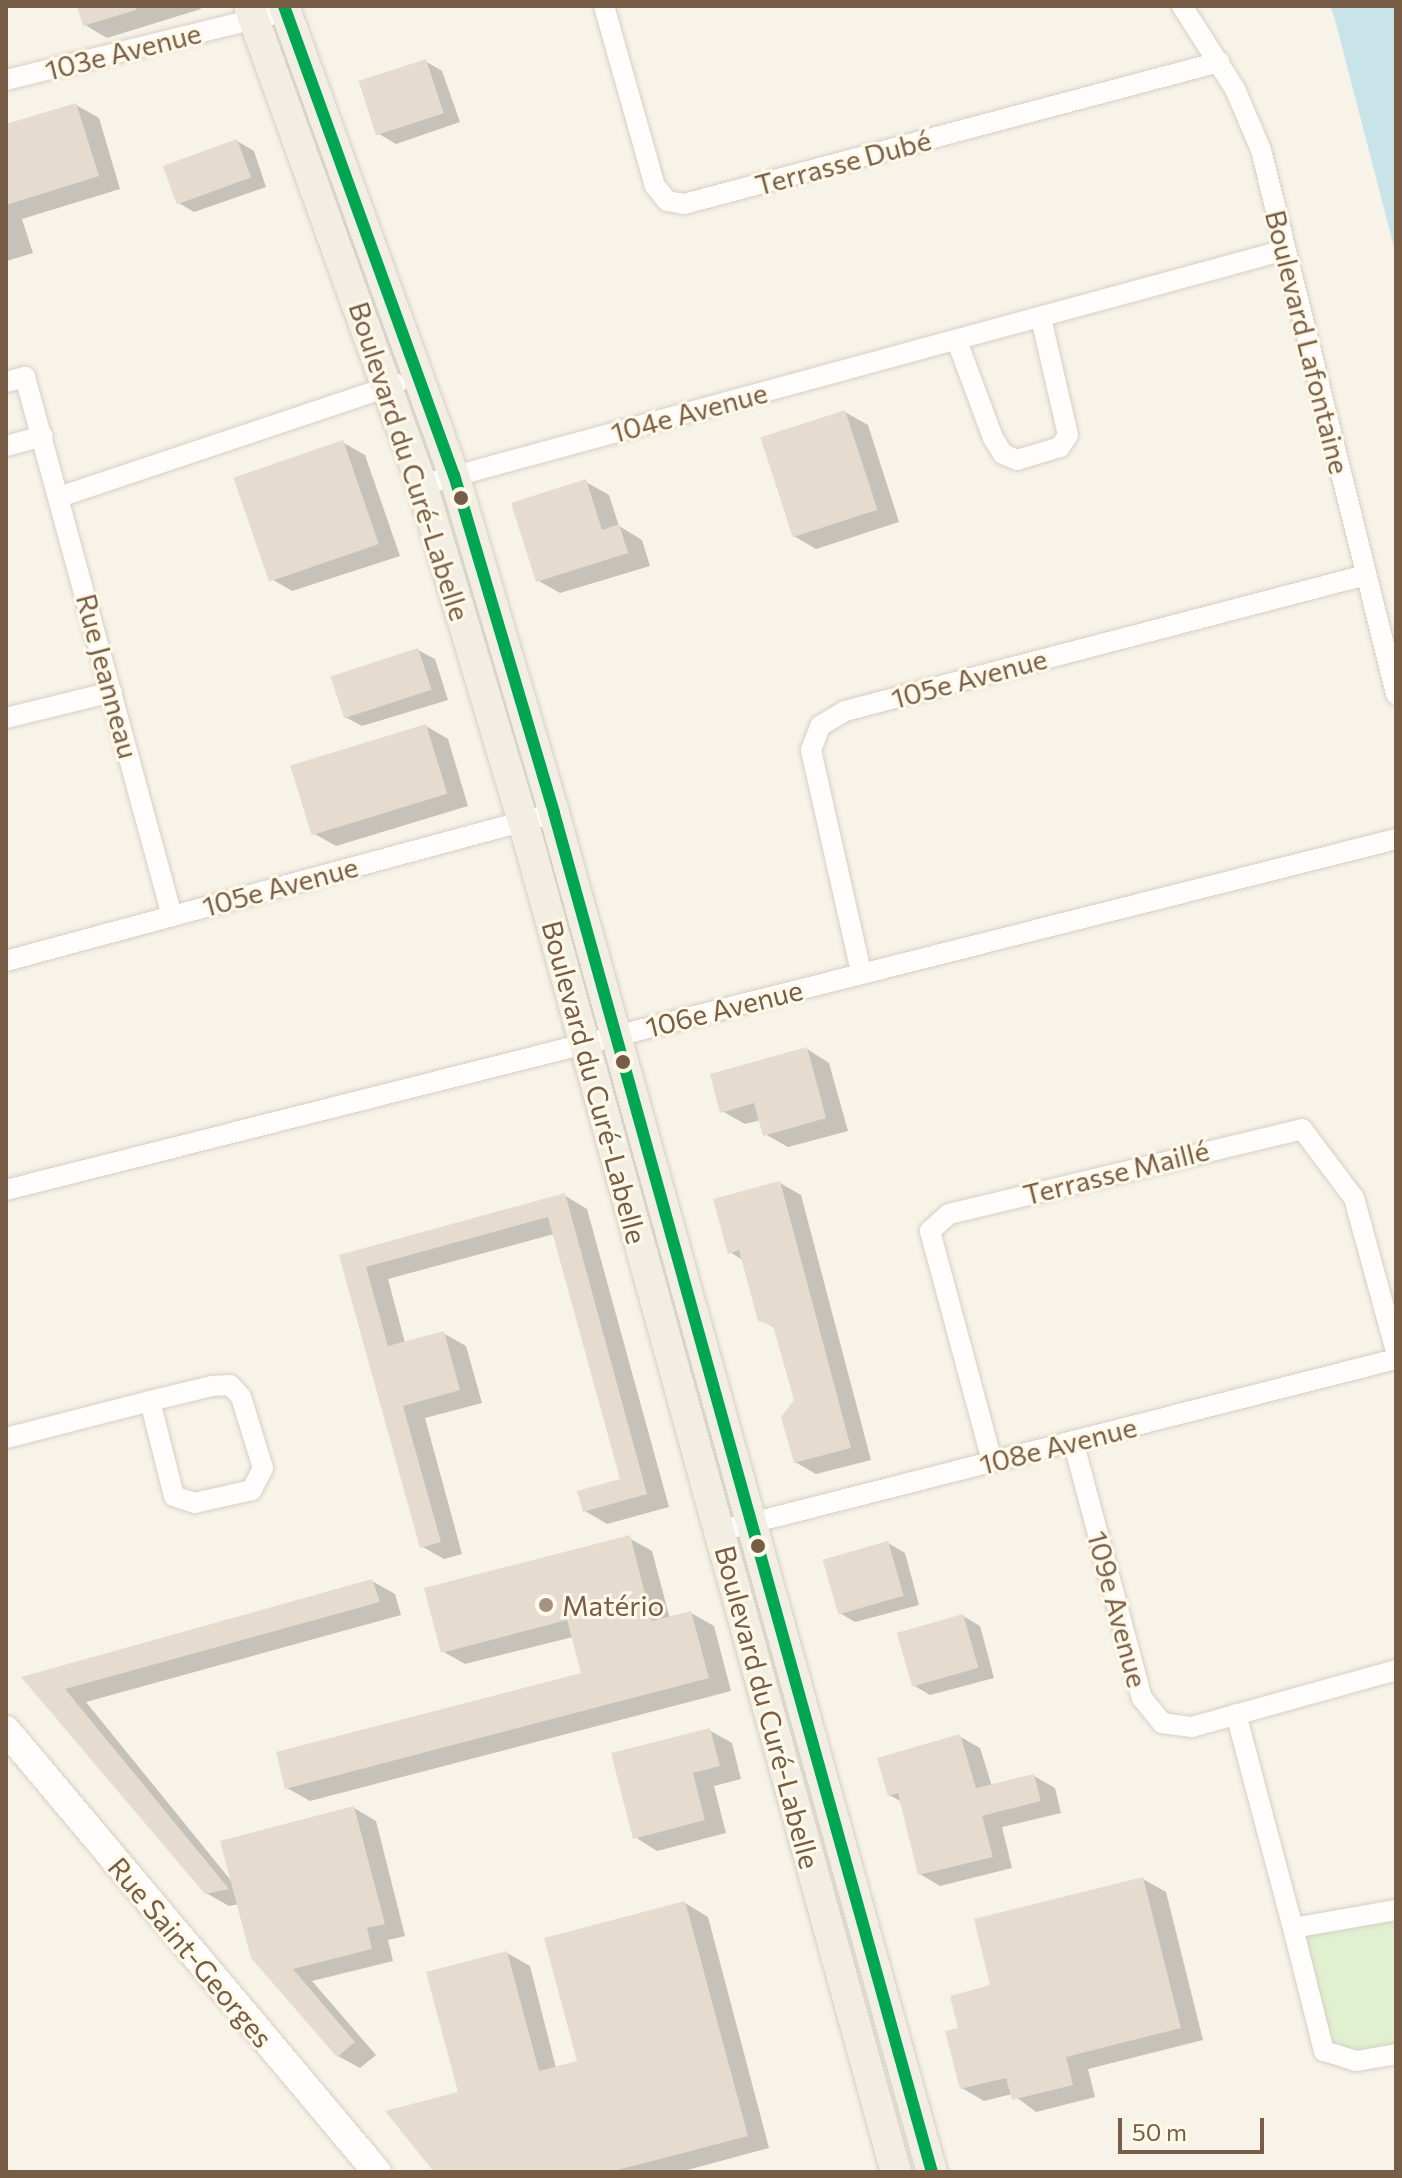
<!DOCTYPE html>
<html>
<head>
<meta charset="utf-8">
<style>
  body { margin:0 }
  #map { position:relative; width:1402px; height:2178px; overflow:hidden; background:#f8f3e8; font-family:Commissioner,sans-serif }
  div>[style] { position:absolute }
  .green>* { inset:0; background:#e1f0d1 }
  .water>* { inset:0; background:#c9e4e9 }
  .shadow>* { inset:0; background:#0003 }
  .building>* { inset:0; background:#e5dbcf; transform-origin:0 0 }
  .roads { filter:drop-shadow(0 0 2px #d6cfc5) drop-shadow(0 0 2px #d6cfc5) }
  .street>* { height:20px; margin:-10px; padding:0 10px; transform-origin:10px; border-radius:10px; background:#fefdfc }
  .secondary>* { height:28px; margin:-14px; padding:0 14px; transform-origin:14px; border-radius:14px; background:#fefdfc }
  .primary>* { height:30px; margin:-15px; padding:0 15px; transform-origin:15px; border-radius:15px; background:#f3eee4 }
  .bus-1>* { height:12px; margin:-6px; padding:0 6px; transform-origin:6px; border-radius:6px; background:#00a651 }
  .dots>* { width:22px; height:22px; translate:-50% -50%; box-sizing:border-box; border:4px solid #fff9ea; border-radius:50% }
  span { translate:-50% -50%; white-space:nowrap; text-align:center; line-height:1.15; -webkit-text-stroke:6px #fff9ea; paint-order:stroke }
  .street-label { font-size:28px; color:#785d46 }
  .poi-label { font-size:28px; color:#785d46 }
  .left { translate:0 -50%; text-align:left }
  .frame { position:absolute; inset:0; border:8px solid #785d46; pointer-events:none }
  .scale { position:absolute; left:1118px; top:2118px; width:146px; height:36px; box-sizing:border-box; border:4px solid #785d46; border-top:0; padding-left:10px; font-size:24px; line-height:28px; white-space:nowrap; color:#785d46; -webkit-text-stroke:6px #fff9ea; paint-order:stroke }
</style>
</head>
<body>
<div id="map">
  <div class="green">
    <i style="clip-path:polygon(1396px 1910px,1396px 2054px,1324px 2051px,1293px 1928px)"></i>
  </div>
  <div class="water">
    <i style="clip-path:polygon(1330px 6px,1396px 6px,1396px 255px,1334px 16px)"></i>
  </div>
  <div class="shadow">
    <i style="clip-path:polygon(79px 6px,200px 6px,201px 9px,107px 38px,85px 25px)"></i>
    <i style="clip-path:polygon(425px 61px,442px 71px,460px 122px,396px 144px,379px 134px)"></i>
    <i style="clip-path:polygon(76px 105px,99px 118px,120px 189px,22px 219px,33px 253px,7px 261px,6px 126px)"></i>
    <i style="clip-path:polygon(237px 141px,254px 151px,266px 187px,194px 212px,177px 202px)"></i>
    <i style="clip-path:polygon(845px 412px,868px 425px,899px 522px,816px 549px,794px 536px)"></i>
    <i style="clip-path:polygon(342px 442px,365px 455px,400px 556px,292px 591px,270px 578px)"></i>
    <i style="clip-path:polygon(586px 482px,609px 495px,619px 526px,642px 540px,650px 566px,560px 593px,537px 580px)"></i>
    <i style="clip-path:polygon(418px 650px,435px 659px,448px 700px,362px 726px,345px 717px)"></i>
    <i style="clip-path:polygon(426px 726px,448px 739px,468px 806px,336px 846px,313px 833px)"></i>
    <i style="clip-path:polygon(807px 1049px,829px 1063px,848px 1131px,788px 1147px,765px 1134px,761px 1120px,745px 1124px,722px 1111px)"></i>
    <i style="clip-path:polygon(780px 1183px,801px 1195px,871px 1460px,816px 1474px,795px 1462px,796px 1400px,776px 1329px,760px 1319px,744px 1261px,730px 1252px)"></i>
    <i style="clip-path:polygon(564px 1195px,587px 1209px,669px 1507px,607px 1524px,585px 1511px,622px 1481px,554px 1234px,388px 1279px,405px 1343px,443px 1333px,466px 1346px,482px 1403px,425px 1418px,462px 1554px,444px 1559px,421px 1546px,341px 1256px)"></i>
    <i style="clip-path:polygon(629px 1538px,652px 1551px,670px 1619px,691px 1613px,714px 1626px,731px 1691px,310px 1801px,287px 1788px,583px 1674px,573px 1637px,465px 1664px,442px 1651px)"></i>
    <i style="clip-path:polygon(888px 1543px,905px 1553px,919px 1605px,855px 1622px,838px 1612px)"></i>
    <i style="clip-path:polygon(372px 1581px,395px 1594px,401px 1615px,86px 1702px,233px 1883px,354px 1808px,376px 1821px,405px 1936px,388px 1940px,393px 1961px,312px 1981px,376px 2055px,360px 2068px,338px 2056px,239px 1904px,229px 1906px,206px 1893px,25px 1678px)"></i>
    <i style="clip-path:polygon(963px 1616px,980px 1626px,994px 1678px,930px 1695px,913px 1685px)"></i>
    <i style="clip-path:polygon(709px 1730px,732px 1743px,741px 1779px,714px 1786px,726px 1833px,657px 1851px,635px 1837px)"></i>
    <i style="clip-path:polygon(959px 1736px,980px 1748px,992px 1786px,1034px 1776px,1055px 1788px,1061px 1813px,1002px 1827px,1012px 1868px,940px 1886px,920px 1874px,902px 1802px,889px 1795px)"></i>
    <i style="clip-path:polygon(1143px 1879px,1166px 1892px,1203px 2040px,1088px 2069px,1095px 2097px,1036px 2112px,1012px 2094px,984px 2101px,962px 2088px,960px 2029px,993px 1987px)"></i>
    <i style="clip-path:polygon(685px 1903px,708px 1917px,769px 2148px,680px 2172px,436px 2172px,507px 1953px,530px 1966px,556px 2068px,579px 2062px)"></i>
  </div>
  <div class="building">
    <i style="clip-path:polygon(77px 6px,136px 6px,136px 10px,83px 26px)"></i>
    <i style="left:426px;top:59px;width:57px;height:71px;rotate:72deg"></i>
    <i style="clip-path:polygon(76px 103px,99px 176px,6px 205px,6px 124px)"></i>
    <i style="left:237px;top:139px;width:41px;height:79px;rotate:70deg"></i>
    <i style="left:845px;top:410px;width:105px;height:89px;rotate:72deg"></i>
    <i style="left:343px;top:440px;width:110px;height:116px;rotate:71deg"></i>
    <i style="clip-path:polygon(586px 479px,602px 530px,619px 524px,628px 553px,536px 582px,511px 503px)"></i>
    <i style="left:418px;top:648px;width:44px;height:92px;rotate:72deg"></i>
    <i style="left:426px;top:724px;width:73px;height:142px;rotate:73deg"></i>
    <i style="clip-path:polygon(807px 1047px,826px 1118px,763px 1136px,754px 1103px,720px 1113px,710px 1074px)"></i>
    <i style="clip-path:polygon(780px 1181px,851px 1448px,794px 1463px,781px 1417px,794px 1400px,773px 1326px,758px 1321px,739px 1250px,728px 1254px,713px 1199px)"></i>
    <i style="clip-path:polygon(565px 1193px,647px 1494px,583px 1512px,577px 1491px,620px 1479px,548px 1217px,366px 1267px,388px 1346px,444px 1331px,460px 1390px,403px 1406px,441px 1542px,420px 1548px,339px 1255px)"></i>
    <i style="clip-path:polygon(630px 1535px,652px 1621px,691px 1611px,709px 1678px,285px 1789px,276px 1752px,581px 1673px,567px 1620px,441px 1653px,424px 1588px)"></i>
    <i style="left:888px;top:1541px;width:57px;height:68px;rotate:74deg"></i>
    <i style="clip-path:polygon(372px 1579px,380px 1602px,65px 1689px,229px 1889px,205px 1894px,21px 1677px)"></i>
    <i style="left:963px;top:1614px;width:56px;height:69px;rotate:74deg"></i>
    <i style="clip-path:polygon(710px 1728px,720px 1766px,693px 1773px,705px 1820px,633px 1839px,611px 1753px)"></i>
    <i style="clip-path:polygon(960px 1734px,976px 1788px,1034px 1774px,1041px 1801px,982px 1816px,993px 1857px,918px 1875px,898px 1793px,888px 1796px,877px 1758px)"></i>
    <i style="clip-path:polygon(354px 1806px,385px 1924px,367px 1928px,372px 1949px,293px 1969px,355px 2042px,337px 2057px,251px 1958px,220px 1841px)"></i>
    <i style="clip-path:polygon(1143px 1877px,1181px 2028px,1066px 2057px,1073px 2085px,1012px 2100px,1006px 2078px,960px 2089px,945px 2031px,958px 2028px,950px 1996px,990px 1985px,974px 1919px)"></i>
    <i style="clip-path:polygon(685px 1901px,748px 2136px,610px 2172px,434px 2172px,385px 2111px,458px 2092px,426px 1972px,507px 1951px,539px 2071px,577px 2061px,544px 1938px)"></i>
  </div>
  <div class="roads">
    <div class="street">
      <i style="left:604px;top:6px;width:187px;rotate:74.2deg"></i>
      <i style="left:655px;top:186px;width:19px;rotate:51deg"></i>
      <i style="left:667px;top:201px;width:17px;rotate:10deg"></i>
      <i style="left:684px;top:204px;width:554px;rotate:-14.86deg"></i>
      <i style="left:1182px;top:6px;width:98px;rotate:57.4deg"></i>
      <i style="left:1235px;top:89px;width:66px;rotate:66.9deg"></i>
      <i style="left:1261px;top:150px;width:561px;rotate:76.06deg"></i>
      <i style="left:6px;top:80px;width:288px;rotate:-13.8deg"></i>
      <i style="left:957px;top:341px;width:103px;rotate:69.6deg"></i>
      <i style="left:993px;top:438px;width:19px;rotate:58deg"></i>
      <i style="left:1003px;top:454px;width:15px;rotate:23deg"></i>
      <i style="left:1017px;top:460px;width:45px;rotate:-16.8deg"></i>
      <i style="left:1060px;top:447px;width:14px;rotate:-56deg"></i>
      <i style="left:1068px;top:435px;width:120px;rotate:-103deg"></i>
      <i style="left:6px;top:382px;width:20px;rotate:-15deg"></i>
      <i style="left:25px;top:377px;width:559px;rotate:74.74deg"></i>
      <i style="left:6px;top:446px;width:38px;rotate:-15deg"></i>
      <i style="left:422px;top:485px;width:894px;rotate:-15.23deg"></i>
      <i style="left:59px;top:497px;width:356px;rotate:-18.5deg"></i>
      <i style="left:6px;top:718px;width:109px;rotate:-13.8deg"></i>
      <i style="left:6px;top:961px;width:568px;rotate:-15.11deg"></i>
      <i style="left:861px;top:972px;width:228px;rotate:-102.7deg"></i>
      <i style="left:811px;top:750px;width:26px;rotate:-69deg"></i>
      <i style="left:820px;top:726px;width:29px;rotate:-31deg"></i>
      <i style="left:845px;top:711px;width:538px;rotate:-14.63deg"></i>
      <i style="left:6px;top:1190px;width:1434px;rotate:-14.17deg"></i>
      <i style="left:6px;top:1438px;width:149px;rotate:-14.4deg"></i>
      <i style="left:150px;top:1401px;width:64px;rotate:-13.6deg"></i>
      <i style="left:212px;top:1386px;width:18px;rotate:-3deg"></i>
      <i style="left:230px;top:1385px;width:16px;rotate:47deg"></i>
      <i style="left:241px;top:1397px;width:74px;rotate:72.8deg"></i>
      <i style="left:263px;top:1468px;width:25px;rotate:117deg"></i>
      <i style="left:252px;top:1490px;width:58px;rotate:167.2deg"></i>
      <i style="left:195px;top:1503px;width:22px;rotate:-162deg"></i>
      <i style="left:174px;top:1496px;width:98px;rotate:-104.2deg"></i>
      <i style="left:1073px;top:1441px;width:266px;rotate:75deg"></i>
      <i style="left:1142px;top:1698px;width:32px;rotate:51deg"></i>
      <i style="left:1162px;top:1723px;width:30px;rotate:8deg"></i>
      <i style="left:1192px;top:1727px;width:212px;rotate:-15.6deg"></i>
      <i style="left:992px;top:1461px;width:238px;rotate:-105.1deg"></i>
      <i style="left:930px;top:1231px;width:25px;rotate:-42deg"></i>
      <i style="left:949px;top:1214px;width:363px;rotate:-13.5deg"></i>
      <i style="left:1302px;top:1129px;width:86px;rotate:53deg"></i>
      <i style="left:1354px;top:1198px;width:160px;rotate:74.7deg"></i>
      <i style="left:720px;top:1531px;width:698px;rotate:-14.28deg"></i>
      <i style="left:1236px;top:1714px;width:221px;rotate:75.1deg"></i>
      <i style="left:1293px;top:1928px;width:105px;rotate:-9.9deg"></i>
      <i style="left:1293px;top:1928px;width:127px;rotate:75.9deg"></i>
      <i style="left:1324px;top:2051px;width:34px;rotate:17deg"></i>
      <i style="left:1357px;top:2061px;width:40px;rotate:-10deg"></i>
    </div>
    <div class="secondary">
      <i style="left:6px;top:1730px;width:577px;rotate:49.99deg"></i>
    </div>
    <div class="primary">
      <i style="left:249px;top:6px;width:509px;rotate:70.14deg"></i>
      <i style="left:422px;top:485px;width:351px;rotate:73.3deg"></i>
      <i style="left:523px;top:821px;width:1402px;rotate:74.57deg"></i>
      <i style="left:284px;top:6px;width:499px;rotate:70.1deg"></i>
      <i style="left:454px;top:475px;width:352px;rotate:73.5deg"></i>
      <i style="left:554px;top:813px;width:1411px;rotate:74.46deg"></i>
    </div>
  </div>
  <div class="bus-1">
    <i style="left:284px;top:6px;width:499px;rotate:70.1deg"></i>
    <i style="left:454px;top:475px;width:352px;rotate:73.5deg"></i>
    <i style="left:554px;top:813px;width:1411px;rotate:74.46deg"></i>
  </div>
  <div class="dots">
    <i style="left:461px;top:498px;background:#785d46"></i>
    <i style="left:623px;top:1062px;background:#785d46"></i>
    <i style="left:758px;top:1546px;background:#785d46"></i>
    <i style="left:546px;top:1605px;background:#a5927f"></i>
  </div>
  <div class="street-label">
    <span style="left:123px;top:51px;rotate:-14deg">103e Avenue</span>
    <span style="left:843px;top:162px;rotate:-15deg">Terrasse Dubé</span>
    <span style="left:1308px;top:342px;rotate:76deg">Boulevard Lafontaine</span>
    <span style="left:689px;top:412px;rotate:-15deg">104e Avenue</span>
    <span style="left:410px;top:461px;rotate:72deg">Boulevard du Curé-Labelle</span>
    <span style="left:108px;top:676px;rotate:75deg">Rue Jeanneau</span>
    <span style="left:969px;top:678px;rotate:-15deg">105e Avenue</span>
    <span style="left:280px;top:886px;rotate:-15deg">105e Avenue</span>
    <span style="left:724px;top:1008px;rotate:-14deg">106e Avenue</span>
    <span style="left:595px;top:1082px;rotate:75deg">Boulevard du Curé-Labelle</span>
    <span style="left:1116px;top:1172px;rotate:-14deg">Terrasse Maillé</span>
    <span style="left:1058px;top:1445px;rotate:-14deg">108e Avenue</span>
    <span style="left:1118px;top:1609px;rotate:75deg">109e Avenue</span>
    <span style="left:768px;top:1707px;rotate:75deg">Boulevard du Curé-Labelle</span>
    <span style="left:191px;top:1952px;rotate:50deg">Rue Saint-Georges</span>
  </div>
  <div class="poi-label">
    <span class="left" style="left:562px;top:1605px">Matério</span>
  </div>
  <div class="frame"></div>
  <div class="scale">50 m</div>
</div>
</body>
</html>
